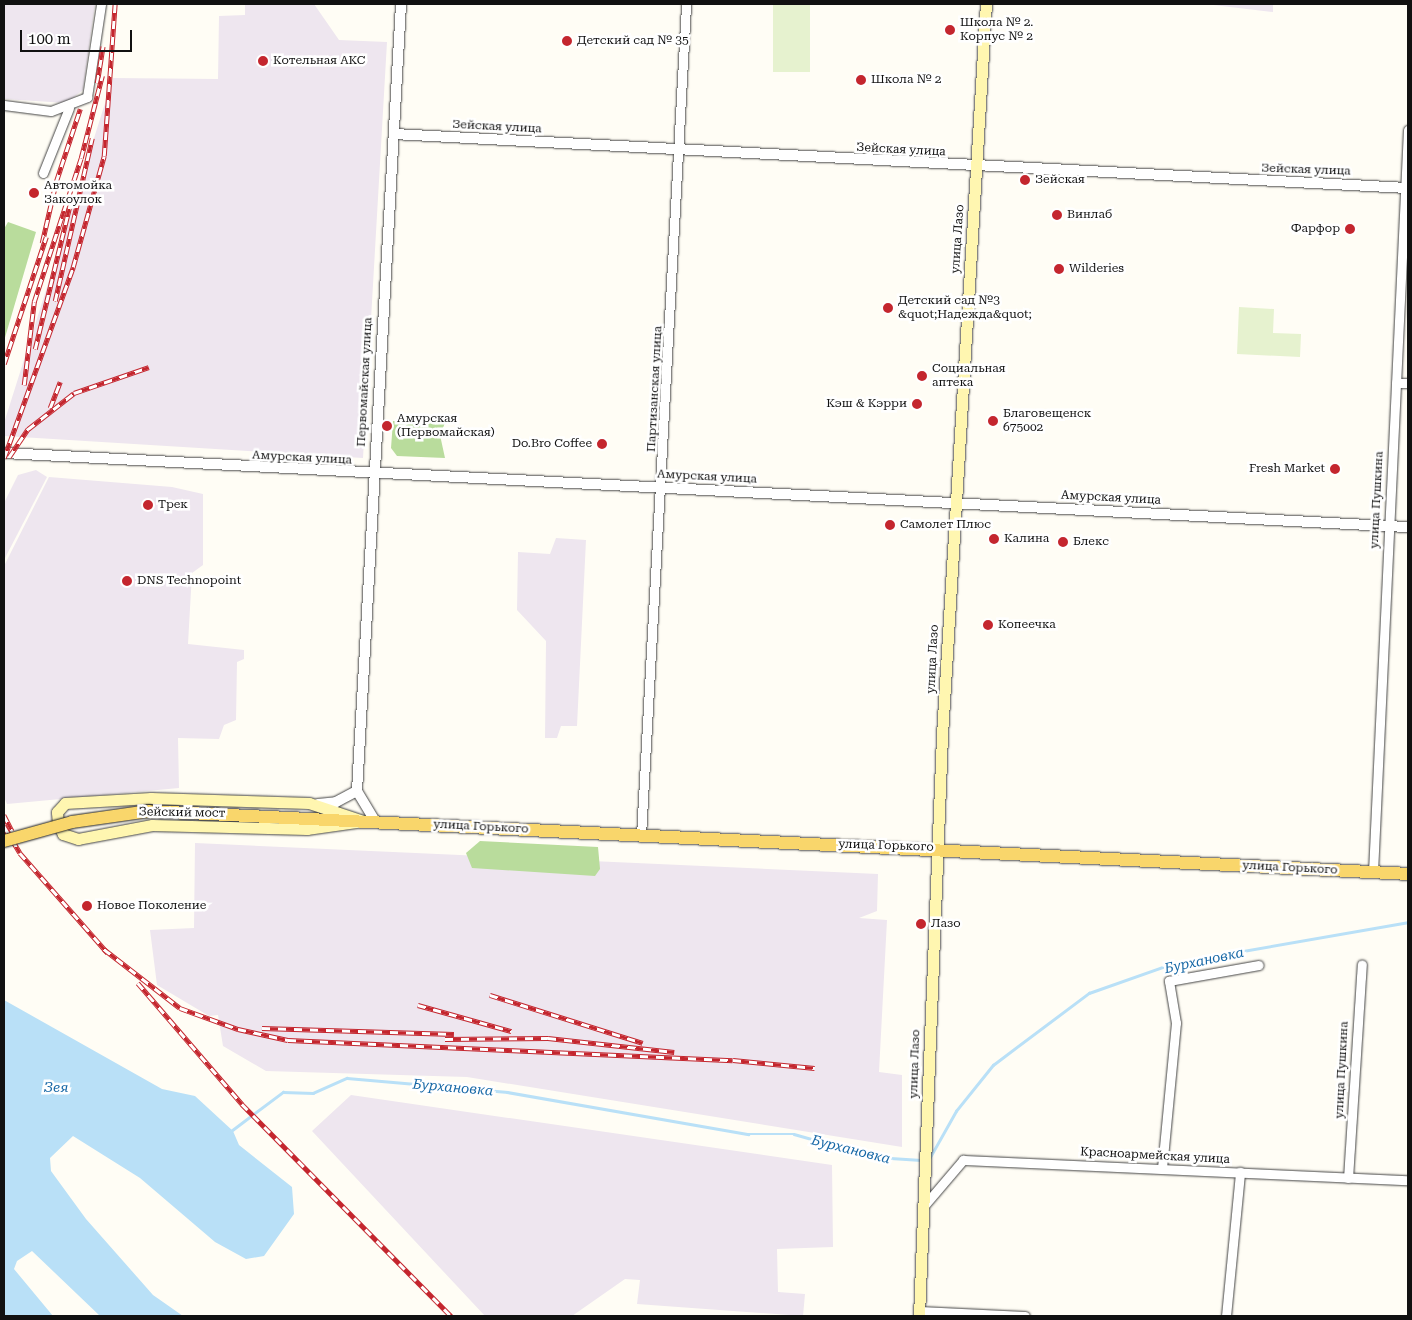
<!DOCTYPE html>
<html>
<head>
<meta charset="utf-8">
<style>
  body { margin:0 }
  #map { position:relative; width:1412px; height:1320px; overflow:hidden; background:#fffdf5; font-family:"Roboto Serif",serif }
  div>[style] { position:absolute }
  .industrial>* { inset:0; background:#eee6ef }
  .forest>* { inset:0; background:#b9dc9c }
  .pitch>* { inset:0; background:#e6f2cf; transform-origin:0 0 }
  .water>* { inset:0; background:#b9e0f7 }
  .stream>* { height:2.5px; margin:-1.25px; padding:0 1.25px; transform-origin:1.25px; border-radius:1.25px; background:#b9e0f7 }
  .roads { filter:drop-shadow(0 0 1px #444) drop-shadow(0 0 1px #444) }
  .minor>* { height:9px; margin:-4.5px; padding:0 4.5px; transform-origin:4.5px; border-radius:4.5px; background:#fff }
  .tertiary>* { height:10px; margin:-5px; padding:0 5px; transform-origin:5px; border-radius:5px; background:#fff }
  .secondary>* { height:11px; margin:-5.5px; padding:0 5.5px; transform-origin:5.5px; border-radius:5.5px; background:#fff6b0 }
  .primary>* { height:12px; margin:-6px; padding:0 6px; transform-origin:6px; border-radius:6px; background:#f9d66b }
  .rail>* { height:4.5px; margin-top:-2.25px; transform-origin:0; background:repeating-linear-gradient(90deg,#fff 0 8px,#c4262e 0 16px); box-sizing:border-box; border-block:1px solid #c4262e }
  .bridges { filter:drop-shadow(0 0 1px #222) drop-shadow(0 0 1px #222) }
  .primary-bridge>* { height:12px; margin:-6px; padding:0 6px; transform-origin:6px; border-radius:6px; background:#f9d66b }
  .dots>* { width:14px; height:14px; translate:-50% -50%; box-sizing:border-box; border:2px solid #fff; border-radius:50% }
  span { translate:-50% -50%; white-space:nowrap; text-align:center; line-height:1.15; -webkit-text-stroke:5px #fff; paint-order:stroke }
  .poi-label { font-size:12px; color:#111 }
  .left { translate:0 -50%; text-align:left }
  .right { translate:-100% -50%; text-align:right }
  .street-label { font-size:12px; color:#111 }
  .water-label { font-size:14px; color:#1768a6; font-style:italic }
  .frame { position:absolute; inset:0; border:5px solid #111; pointer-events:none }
  .scale { position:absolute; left:20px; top:30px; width:112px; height:22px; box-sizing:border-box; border:2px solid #111; border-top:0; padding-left:6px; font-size:15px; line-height:18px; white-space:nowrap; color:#111; -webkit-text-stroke:4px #fff; paint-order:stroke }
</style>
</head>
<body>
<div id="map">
  <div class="industrial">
    <i style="clip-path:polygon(4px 4px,95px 4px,83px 90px,66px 103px,4px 99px)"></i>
    <i style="clip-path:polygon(245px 4px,314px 4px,339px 40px,387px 42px,363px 458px,4px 436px,4px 423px,113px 78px,218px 79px,219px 16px,245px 15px)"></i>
    <i style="clip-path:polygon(1205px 4px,1273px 4px,1273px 12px)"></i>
    <i style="clip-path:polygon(36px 470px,47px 477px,4px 560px,4px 503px,18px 475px)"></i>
    <i style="clip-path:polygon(49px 477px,172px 487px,203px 494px,203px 565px,192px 573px,188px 644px,244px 650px,244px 659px,237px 662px,236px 720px,224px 725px,219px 739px,178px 738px,179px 788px,7px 804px,4px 797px,4px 566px)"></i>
    <i style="clip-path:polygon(556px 538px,586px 540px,577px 726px,561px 726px,557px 738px,545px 738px,546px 641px,517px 610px,518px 552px,550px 554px)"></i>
    <i style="clip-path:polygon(195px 843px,878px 874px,877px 911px,859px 918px,887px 920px,879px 1072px,902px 1075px,902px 1147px,467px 1077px,266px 1071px,223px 1046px,218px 1015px,209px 1016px,157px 985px,150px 930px,194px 928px)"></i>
    <i style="clip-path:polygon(351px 1095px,832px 1165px,833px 1247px,777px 1249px,778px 1292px,805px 1294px,803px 1316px,637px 1304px,640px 1280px,625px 1279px,572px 1316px,485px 1316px,312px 1131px)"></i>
  </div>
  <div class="forest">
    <i style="clip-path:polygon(8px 222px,36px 232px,4px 341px,4px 229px)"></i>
    <i style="clip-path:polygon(393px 421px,445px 423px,440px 435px,445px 458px,397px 456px,391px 448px)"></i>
    <i style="clip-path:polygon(480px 841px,598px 847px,600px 869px,595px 876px,472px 868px,466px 853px)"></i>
  </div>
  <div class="pitch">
    <i style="left:773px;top:4px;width:37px;height:68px"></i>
    <i style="clip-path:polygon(1239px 307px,1274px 309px,1273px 333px,1301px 334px,1300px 357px,1237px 354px)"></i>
  </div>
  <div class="water">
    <i style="clip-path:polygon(4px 1000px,162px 1089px,195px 1096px,233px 1131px,239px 1145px,292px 1187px,294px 1214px,264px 1256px,246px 1259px,215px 1242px,140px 1178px,73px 1136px,50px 1158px,51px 1171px,86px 1219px,153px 1295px,183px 1316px,100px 1316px,32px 1251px,17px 1261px,14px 1269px,53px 1316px,4px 1316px)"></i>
  </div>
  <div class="stream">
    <i style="left:231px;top:1131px;width:65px;rotate:-36.9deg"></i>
    <i style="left:283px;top:1092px;width:30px;rotate:2deg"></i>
    <i style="left:313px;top:1093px;width:37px;rotate:-24deg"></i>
    <i style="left:347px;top:1078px;width:161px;rotate:5deg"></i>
    <i style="left:507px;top:1092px;width:245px;rotate:9.9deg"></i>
    <i style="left:748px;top:1134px;width:46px"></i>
    <i style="left:794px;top:1134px;width:84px;rotate:15.9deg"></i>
    <i style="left:875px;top:1157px;width:46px;rotate:3.7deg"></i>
    <i style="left:929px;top:1159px;width:55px;rotate:-60.6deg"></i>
    <i style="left:956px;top:1111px;width:59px;rotate:-51.2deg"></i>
    <i style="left:993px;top:1065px;width:120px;rotate:-36.9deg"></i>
    <i style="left:1089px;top:993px;width:90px;rotate:-19.4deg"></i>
    <i style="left:1174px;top:963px;width:238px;rotate:-9.9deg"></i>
  </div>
  <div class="roads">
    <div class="minor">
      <i style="left:4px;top:105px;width:47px;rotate:7.3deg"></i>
      <i style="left:51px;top:111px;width:39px;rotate:-21deg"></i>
      <i style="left:87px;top:97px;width:94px;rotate:-81.4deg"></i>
      <i style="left:43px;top:173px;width:70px;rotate:-68.2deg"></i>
      <i style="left:1396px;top:383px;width:12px"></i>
      <i style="left:641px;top:836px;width:833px;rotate:-86.9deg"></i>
      <i style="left:1373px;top:872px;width:743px;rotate:-87.3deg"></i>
      <i style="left:1162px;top:1168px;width:146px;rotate:-84.5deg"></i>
      <i style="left:1176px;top:1023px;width:43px;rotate:-99.5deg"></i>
      <i style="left:1169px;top:981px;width:91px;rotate:-10.1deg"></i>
      <i style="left:1348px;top:1178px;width:214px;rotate:-86.3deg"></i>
      <i style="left:923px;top:1207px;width:62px;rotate:-49.6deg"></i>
      <i style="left:963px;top:1160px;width:445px;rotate:2.6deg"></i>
      <i style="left:919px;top:1311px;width:106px;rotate:2.7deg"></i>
      <i style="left:1226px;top:1316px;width:145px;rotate:-84.4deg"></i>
    </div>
    <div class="tertiary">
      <i style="left:394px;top:134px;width:1015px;rotate:3.05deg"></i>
      <i style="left:4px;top:453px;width:1406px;rotate:3.02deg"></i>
      <i style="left:318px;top:804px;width:18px;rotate:-6deg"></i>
      <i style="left:336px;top:802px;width:24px;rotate:-28deg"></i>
      <i style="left:375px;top:821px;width:35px;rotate:-121deg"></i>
      <i style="left:357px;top:791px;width:788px;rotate:-86.8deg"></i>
    </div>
    <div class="secondary">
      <i style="left:151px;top:798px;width:158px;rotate:1.8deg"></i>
      <i style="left:309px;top:803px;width:57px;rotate:18.4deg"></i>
      <i style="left:363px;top:821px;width:57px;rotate:171.9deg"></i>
      <i style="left:307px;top:829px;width:155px;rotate:-178.5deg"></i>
      <i style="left:152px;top:825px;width:75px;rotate:169.3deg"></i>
      <i style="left:78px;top:839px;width:16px;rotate:-162deg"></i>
      <i style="left:63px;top:834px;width:11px;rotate:-117deg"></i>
      <i style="left:58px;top:824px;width:12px;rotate:-95deg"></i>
      <i style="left:57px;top:812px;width:12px;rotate:-48deg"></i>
      <i style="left:65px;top:803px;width:86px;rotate:-3.3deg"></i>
      <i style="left:919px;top:1316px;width:581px;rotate:-87.73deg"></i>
      <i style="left:942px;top:735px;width:732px;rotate:-86.56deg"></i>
    </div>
    <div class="primary">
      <i style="left:149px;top:811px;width:1261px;rotate:2.86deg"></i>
    </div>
  </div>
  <div class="rail">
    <i style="left:97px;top:83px;width:37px;rotate:-81deg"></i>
    <i style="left:42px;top:243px;width:63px;rotate:-77.1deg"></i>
    <i style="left:56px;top:182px;width:77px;rotate:-71.8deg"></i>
    <i style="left:55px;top:301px;width:167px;rotate:-77.2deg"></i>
    <i style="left:35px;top:349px;width:145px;rotate:-76.4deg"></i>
    <i style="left:4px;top:364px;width:134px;rotate:-71.7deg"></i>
    <i style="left:24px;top:385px;width:84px;rotate:-83.1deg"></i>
    <i style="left:34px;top:302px;width:151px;rotate:-71.9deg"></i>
    <i style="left:81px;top:158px;width:85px;rotate:-75.6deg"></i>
    <i style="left:50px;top:408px;width:28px;rotate:-69deg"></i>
    <i style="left:9px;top:457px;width:34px;rotate:-56deg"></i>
    <i style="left:28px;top:429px;width:58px;rotate:-38deg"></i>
    <i style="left:74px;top:393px;width:79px;rotate:-19.1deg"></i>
    <i style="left:4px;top:458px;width:203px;rotate:-70.1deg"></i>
    <i style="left:73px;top:267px;width:115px;rotate:-74.4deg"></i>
    <i style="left:104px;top:156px;width:152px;rotate:-85.9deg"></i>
    <i style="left:4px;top:815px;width:18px;rotate:63deg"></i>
    <i style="left:4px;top:826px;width:31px;rotate:59deg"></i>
    <i style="left:20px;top:853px;width:133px;rotate:48.7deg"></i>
    <i style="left:104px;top:949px;width:96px;rotate:37.8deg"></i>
    <i style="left:180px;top:1008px;width:62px;rotate:19.9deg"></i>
    <i style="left:238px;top:1029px;width:51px;rotate:12.4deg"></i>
    <i style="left:288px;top:1040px;width:445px;rotate:2.6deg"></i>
    <i style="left:733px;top:1060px;width:82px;rotate:5.6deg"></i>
    <i style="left:138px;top:983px;width:160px;rotate:49.3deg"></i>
    <i style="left:242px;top:1104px;width:298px;rotate:45.4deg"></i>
    <i style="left:490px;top:995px;width:160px;rotate:17.4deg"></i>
    <i style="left:418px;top:1005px;width:97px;rotate:15.6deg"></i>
    <i style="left:262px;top:1028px;width:192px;rotate:1.8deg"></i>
    <i style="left:445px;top:1039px;width:103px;rotate:-0.6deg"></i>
    <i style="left:548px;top:1038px;width:127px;rotate:6.3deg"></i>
  </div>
  <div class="bridges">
    <div class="primary-bridge">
      <i style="left:4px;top:841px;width:71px;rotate:-15.6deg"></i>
      <i style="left:72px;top:822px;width:78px;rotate:-8.1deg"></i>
    </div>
  </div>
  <div class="dots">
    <i style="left:950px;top:30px;background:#c4262e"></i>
    <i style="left:567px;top:41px;background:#c4262e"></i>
    <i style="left:263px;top:61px;background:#c4262e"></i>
    <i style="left:861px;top:80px;background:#c4262e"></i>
    <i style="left:1025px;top:180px;background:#c4262e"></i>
    <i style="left:34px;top:193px;background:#c4262e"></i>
    <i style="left:1057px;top:215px;background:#c4262e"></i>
    <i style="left:1350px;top:229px;background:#c4262e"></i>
    <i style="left:1059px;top:269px;background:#c4262e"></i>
    <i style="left:888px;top:308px;background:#c4262e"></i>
    <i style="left:922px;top:376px;background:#c4262e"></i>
    <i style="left:917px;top:404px;background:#c4262e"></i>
    <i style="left:993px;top:421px;background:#c4262e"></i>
    <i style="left:387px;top:426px;background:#c4262e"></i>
    <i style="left:602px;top:444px;background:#c4262e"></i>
    <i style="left:1335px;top:469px;background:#c4262e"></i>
    <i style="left:148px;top:505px;background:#c4262e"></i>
    <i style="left:890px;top:525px;background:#c4262e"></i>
    <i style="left:994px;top:539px;background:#c4262e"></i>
    <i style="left:1063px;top:542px;background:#c4262e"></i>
    <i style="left:127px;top:581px;background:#c4262e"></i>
    <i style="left:988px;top:625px;background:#c4262e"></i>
    <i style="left:87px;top:906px;background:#c4262e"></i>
    <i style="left:921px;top:924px;background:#c4262e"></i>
  </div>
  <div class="poi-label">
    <span class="left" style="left:960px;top:30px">Школа № 2.<br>Корпус № 2</span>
    <span class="left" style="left:577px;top:41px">Детский сад № 35</span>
    <span class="left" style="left:273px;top:61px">Котельная АКС</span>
    <span class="left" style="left:871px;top:80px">Школа № 2</span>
    <span class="left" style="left:1035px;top:180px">Зейская</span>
    <span class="left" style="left:44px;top:193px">Автомойка<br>Закоулок</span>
    <span class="left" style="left:1067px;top:215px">Винлаб</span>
    <span class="right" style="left:1340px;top:229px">Фарфор</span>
    <span class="left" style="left:1069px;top:269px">Wilderies</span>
    <span class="left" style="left:898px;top:308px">Детский сад №3<br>&amp;quot;Надежда&amp;quot;</span>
    <span class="left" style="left:932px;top:376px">Социальная<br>аптека</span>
    <span class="right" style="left:907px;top:404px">Кэш &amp; Кэрри</span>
    <span class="left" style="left:1003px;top:421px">Благовещенск<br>675002</span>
    <span class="left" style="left:397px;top:426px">Амурская<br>(Первомайская)</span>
    <span class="right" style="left:592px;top:444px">Do.Bro Coffee</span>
    <span class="right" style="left:1325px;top:469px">Fresh Market</span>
    <span class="left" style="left:158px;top:505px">Трек</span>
    <span class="left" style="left:900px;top:525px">Самолет Плюс</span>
    <span class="left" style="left:1004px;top:539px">Калина</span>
    <span class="left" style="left:1073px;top:542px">Блекс</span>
    <span class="left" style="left:137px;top:581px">DNS Technopoint</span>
    <span class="left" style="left:998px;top:625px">Копеечка</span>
    <span class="left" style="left:97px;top:906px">Новое Поколение</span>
    <span class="left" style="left:931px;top:924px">Лазо</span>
  </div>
  <div class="street-label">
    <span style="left:497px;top:127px;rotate:3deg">Зейская улица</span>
    <span style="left:901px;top:150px;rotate:3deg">Зейская улица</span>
    <span style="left:1306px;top:170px;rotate:2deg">Зейская улица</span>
    <span style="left:958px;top:239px;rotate:-86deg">улица Лазо</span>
    <span style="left:365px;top:382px;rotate:-87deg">Первомайская улица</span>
    <span style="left:655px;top:389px;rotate:-87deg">Партизанская улица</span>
    <span style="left:302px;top:458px;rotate:3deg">Амурская улица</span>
    <span style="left:707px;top:477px;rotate:3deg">Амурская улица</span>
    <span style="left:1111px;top:498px;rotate:3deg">Амурская улица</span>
    <span style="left:1377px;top:500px;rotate:-87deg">улица Пушкина</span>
    <span style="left:933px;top:659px;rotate:-87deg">улица Лазо</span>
    <span style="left:182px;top:813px;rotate:1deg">Зейский мост</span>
    <span style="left:481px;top:827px;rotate:3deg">улица Горького</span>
    <span style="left:886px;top:846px;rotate:2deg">улица Горького</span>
    <span style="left:1290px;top:868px;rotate:3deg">улица Горького</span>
    <span style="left:915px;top:1064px;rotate:-88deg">улица Лазо</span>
    <span style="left:1342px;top:1070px;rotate:-87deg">улица Пушкина</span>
    <span style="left:1155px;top:1156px;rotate:3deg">Красноармейская улица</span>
  </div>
  <div class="water-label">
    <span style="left:1204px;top:960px;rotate:-12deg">Бурхановка</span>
    <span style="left:56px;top:1087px">Зея</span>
    <span style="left:453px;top:1087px;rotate:5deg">Бурхановка</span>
    <span style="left:851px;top:1149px;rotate:14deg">Бурхановка</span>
  </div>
  <div class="frame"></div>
  <div class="scale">100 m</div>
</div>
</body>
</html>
